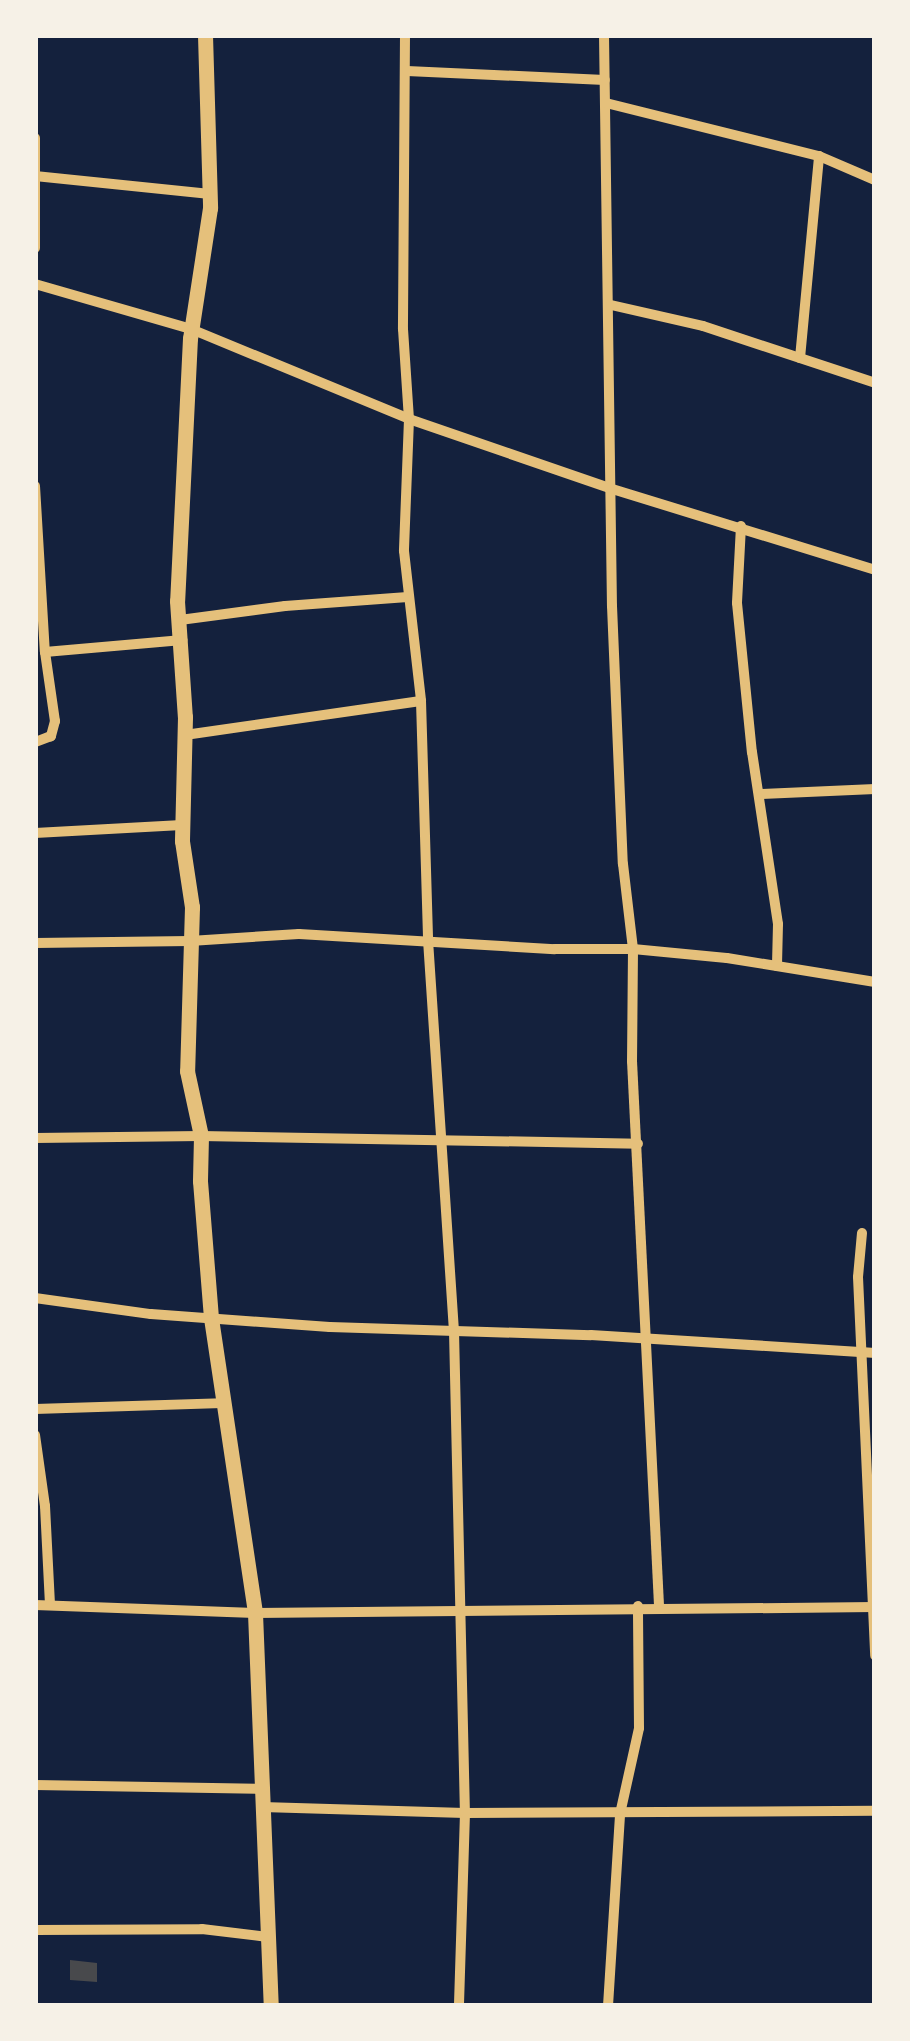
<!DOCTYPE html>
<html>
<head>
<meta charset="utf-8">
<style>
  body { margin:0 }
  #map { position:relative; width:910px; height:2041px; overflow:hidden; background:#14213d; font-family:"Roboto Condensed",sans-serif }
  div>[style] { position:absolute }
  .building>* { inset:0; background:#48494c }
  .minor>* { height:10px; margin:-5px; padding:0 5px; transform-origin:5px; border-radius:5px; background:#e5c07b }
  .secondary>* { height:15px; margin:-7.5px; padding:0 7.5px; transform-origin:7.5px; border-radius:7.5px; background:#e5c07b }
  span { translate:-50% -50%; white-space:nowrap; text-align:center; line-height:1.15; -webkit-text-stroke:9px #f6f1e7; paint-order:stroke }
  .frame { position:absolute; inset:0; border:38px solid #f6f1e7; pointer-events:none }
</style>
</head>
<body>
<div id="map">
  <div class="building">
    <i style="clip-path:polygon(70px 1960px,97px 1963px,97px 1982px,70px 1980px)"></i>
  </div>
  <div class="minor">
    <i style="left:405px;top:35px;width:294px;rotate:90.4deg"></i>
    <i style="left:403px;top:329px;width:90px;rotate:86.2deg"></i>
    <i style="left:409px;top:419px;width:132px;rotate:92.2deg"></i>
    <i style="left:404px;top:551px;width:151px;rotate:83.5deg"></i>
    <i style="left:421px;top:701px;width:239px;rotate:88.3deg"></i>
    <i style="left:428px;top:940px;width:392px;rotate:86.2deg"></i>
    <i style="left:454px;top:1331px;width:482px;rotate:88.7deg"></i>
    <i style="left:465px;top:1813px;width:193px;rotate:91.8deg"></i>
    <i style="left:604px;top:35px;width:571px;rotate:89.2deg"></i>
    <i style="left:612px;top:606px;width:258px;rotate:87.6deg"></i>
    <i style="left:623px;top:864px;width:86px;rotate:83.3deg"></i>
    <i style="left:633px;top:949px;width:112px;rotate:90.5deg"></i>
    <i style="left:632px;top:1061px;width:546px;rotate:87.16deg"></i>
    <i style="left:407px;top:71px;width:198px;rotate:2.6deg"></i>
    <i style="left:606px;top:103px;width:219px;rotate:14deg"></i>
    <i style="left:819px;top:156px;width:61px;rotate:23.2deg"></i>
    <i style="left:35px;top:138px;width:110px;rotate:90deg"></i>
    <i style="left:35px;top:176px;width:176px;rotate:5.9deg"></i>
    <i style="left:35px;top:284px;width:162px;rotate:16.1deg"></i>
    <i style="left:191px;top:329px;width:236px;rotate:22.4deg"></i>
    <i style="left:409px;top:419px;width:212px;rotate:19deg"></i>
    <i style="left:609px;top:488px;width:278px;rotate:17.1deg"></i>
    <i style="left:611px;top:305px;width:94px;rotate:12.9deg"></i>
    <i style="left:703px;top:326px;width:181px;rotate:18.3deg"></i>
    <i style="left:800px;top:358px;width:203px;rotate:-84.6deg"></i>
    <i style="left:35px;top:486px;width:166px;rotate:86.6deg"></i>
    <i style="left:45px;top:652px;width:70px;rotate:81.8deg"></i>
    <i style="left:55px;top:721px;width:16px;rotate:105deg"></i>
    <i style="left:51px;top:736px;width:17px;rotate:159deg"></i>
    <i style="left:741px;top:526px;width:77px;rotate:93deg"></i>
    <i style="left:737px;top:603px;width:150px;rotate:84.3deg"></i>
    <i style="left:752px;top:752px;width:174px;rotate:81.4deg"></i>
    <i style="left:778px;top:924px;width:42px;rotate:91.4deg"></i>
    <i style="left:180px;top:620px;width:106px;rotate:-7.6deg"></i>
    <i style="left:285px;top:606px;width:123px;rotate:-4.2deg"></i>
    <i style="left:45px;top:652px;width:138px;rotate:-5deg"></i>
    <i style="left:185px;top:735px;width:238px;rotate:-8.2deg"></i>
    <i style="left:761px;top:794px;width:114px;rotate:-2.5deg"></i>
    <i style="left:35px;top:833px;width:147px;rotate:-3.1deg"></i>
    <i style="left:35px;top:943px;width:155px;rotate:-0.7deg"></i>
    <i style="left:190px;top:941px;width:109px;rotate:-3.7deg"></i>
    <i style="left:299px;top:934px;width:256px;rotate:3.4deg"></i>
    <i style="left:555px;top:949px;width:78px"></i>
    <i style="left:633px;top:949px;width:94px;rotate:5.5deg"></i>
    <i style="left:727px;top:958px;width:150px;rotate:9.2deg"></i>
    <i style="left:35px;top:1138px;width:166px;rotate:-0.7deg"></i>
    <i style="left:201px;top:1136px;width:437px;rotate:1deg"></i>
    <i style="left:862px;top:1233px;width:44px;rotate:95.2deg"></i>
    <i style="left:858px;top:1277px;width:379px;rotate:87.4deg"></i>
    <i style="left:35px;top:1298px;width:117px;rotate:7.9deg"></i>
    <i style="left:151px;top:1314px;width:179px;rotate:4.2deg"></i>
    <i style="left:330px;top:1327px;width:261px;rotate:1.8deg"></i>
    <i style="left:591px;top:1335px;width:285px;rotate:3.6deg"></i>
    <i style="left:35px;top:1409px;width:187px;rotate:-1.8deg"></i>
    <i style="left:35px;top:1435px;width:72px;rotate:82deg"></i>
    <i style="left:45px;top:1506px;width:99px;rotate:87.1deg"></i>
    <i style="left:35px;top:1605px;width:220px;rotate:2.1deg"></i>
    <i style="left:255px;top:1613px;width:620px;rotate:-0.55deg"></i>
    <i style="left:35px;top:1785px;width:227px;rotate:1deg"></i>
    <i style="left:262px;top:1807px;width:203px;rotate:1.7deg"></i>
    <i style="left:465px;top:1813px;width:410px;rotate:-0.3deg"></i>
    <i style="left:35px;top:1930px;width:167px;rotate:-0.3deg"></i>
    <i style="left:202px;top:1929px;width:66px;rotate:6.9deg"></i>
    <i style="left:608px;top:2006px;width:192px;rotate:-86.4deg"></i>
    <i style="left:620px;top:1814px;width:88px;rotate:-77.5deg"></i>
    <i style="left:639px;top:1728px;width:122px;rotate:-90.5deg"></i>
  </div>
  <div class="secondary">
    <i style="left:205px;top:35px;width:173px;rotate:88.3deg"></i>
    <i style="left:210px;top:208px;width:132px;rotate:98.7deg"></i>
    <i style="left:190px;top:338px;width:263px;rotate:92.8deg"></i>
    <i style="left:177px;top:601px;width:116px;rotate:86.1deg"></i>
    <i style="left:185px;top:717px;width:124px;rotate:91.4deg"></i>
    <i style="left:182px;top:841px;width:67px;rotate:81.4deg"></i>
    <i style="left:192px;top:907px;width:164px;rotate:91.7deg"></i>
    <i style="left:187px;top:1071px;width:66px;rotate:77.8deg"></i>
    <i style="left:201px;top:1136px;width:45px;rotate:91.3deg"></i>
    <i style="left:200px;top:1181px;width:137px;rotate:85.4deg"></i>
    <i style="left:211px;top:1318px;width:298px;rotate:81.5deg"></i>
    <i style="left:255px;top:1613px;width:393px;rotate:87.7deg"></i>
  </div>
  <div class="frame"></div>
</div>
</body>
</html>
